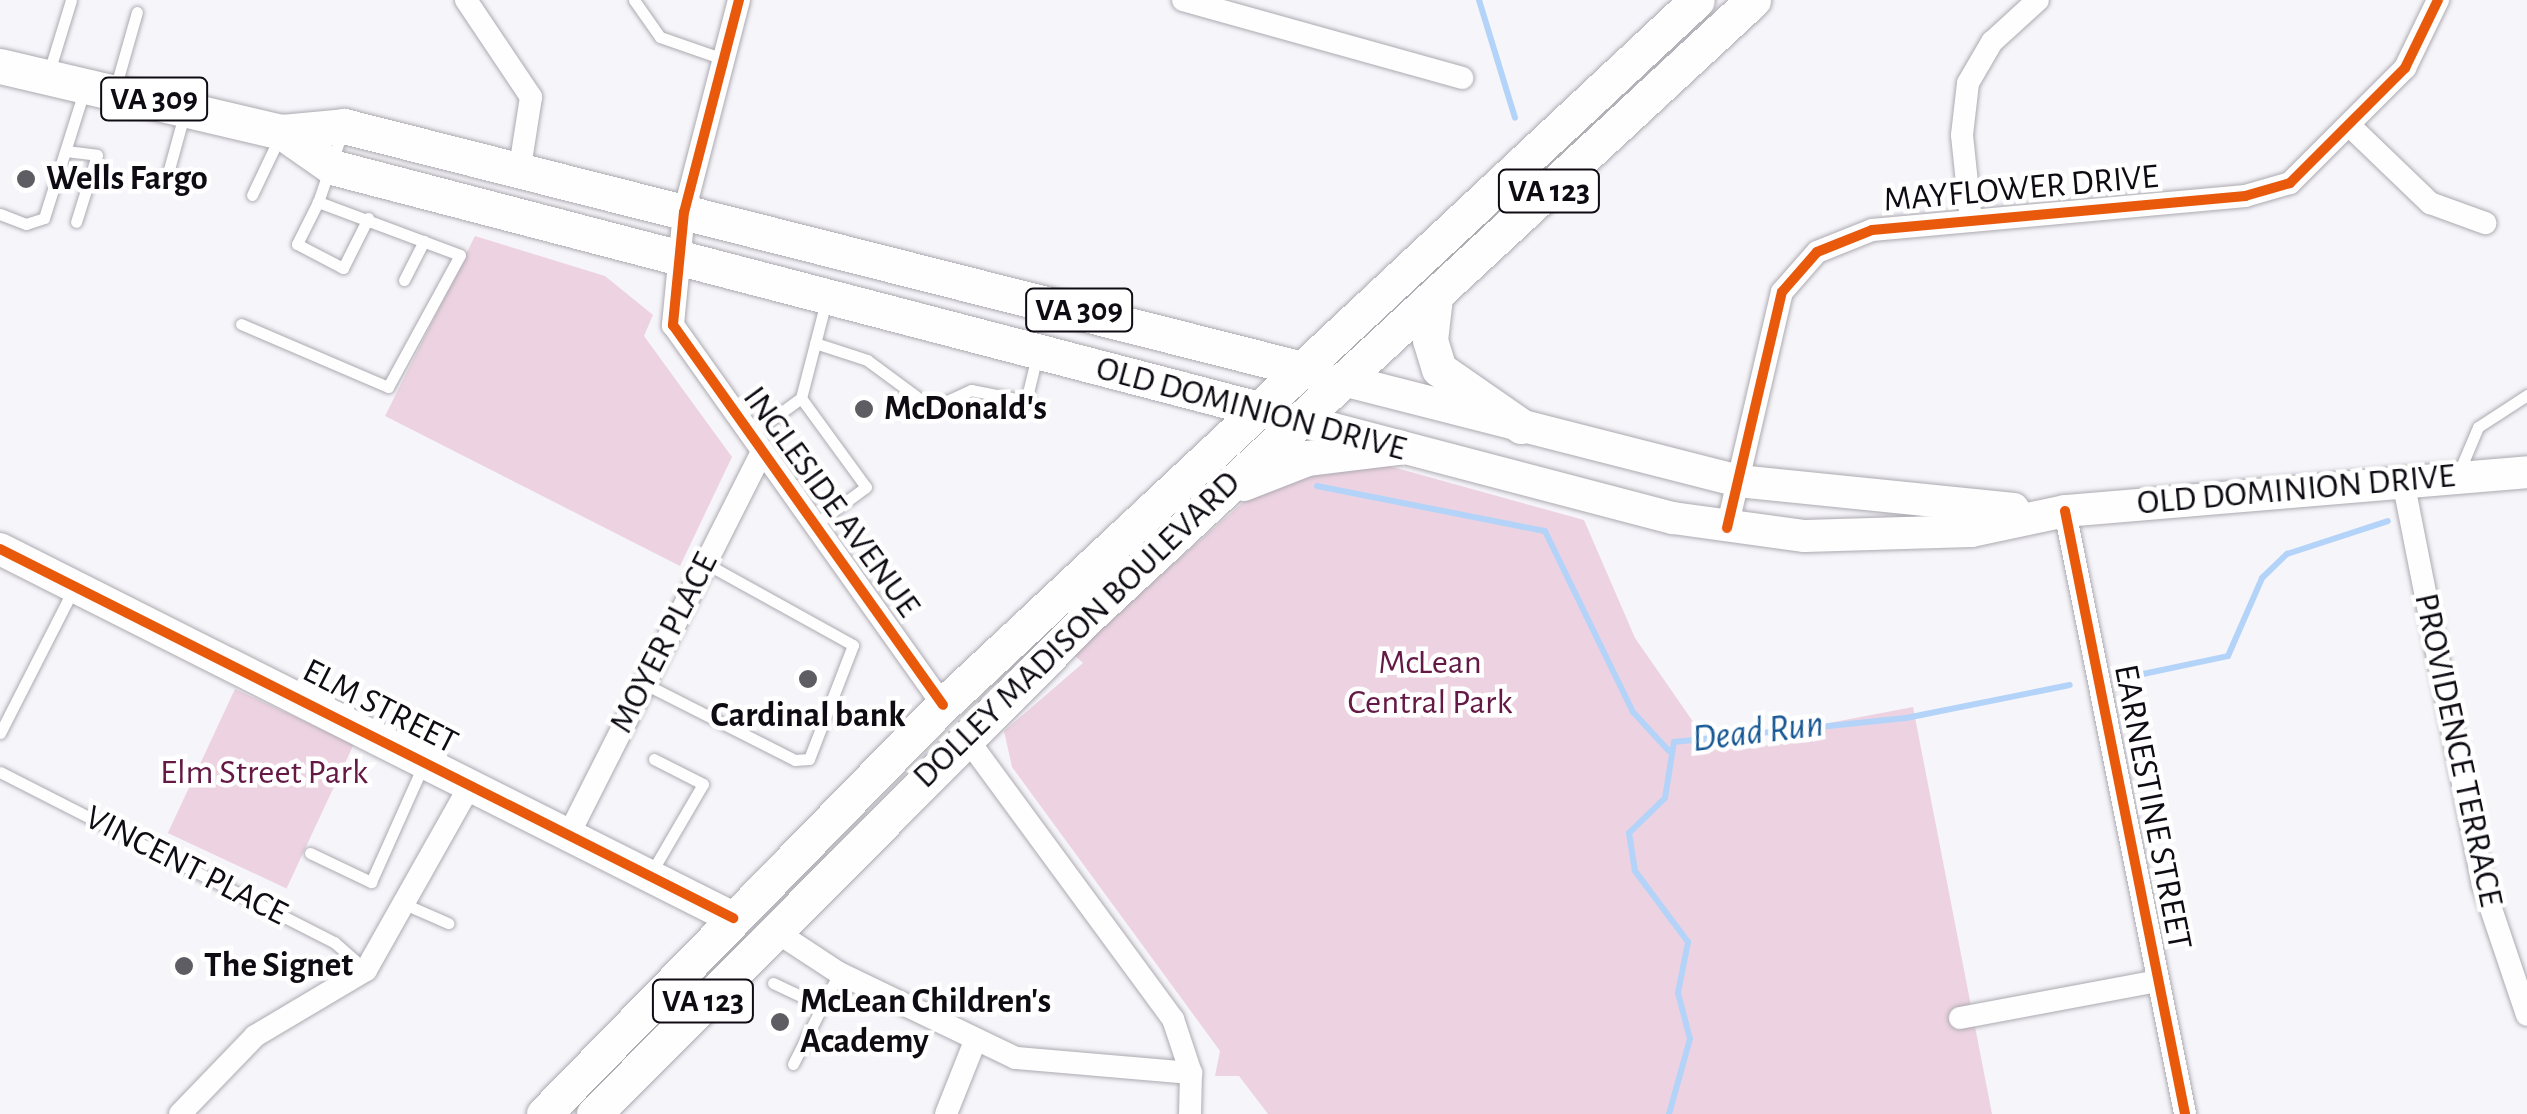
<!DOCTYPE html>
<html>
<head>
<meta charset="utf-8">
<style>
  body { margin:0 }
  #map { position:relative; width:2527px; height:1114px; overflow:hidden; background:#f6f5fa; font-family:"Alegreya Sans",sans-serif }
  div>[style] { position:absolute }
  .green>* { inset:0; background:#edd3e1; transform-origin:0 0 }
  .stream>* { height:6px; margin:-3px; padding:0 3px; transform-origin:3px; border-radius:3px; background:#b4d3f9 }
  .roads { filter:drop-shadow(0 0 2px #acaab0) drop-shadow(0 0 2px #acaab0) }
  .lane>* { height:11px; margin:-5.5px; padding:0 5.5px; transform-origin:5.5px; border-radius:5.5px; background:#fefefe }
  .street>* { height:22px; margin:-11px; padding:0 11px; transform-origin:11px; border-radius:11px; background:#fefefe }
  .secondary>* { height:32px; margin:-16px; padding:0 16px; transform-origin:16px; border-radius:16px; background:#fefefe }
  .primary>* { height:35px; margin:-17.5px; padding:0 17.5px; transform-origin:17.5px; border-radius:17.5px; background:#fefefe }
  .cycleway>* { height:10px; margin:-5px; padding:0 5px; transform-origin:5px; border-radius:5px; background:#e8590c }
  .dots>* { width:28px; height:28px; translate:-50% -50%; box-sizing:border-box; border:5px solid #fff; border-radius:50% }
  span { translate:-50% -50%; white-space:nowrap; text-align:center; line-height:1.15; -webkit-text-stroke:9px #fff; paint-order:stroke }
  .shield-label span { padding:2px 8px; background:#fff; border:2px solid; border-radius:8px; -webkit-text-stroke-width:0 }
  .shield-label { font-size:32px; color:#0e0b13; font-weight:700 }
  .poi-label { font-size:35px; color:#0e0b13; font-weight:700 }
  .left { translate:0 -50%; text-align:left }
  .street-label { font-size:35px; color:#0e0b13 }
  .park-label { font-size:35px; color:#641844 }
  .water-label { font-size:38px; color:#185894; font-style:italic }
</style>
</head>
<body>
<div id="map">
  <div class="green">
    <i style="clip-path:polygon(475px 236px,605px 276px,653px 315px,644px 336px,732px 457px,680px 566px,385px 416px)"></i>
    <i style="clip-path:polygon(1389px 466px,1584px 520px,1635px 638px,1712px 749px,1810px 742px,1829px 723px,1913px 707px,1992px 1114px,1268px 1114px,1239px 1076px,1215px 1076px,1220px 1051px,1012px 767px,1004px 731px,1083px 663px,1072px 653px,1247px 499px,1300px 467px)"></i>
    <i style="left:235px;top:689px;width:131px;height:159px;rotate:25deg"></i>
  </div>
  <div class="stream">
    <i style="left:1479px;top:0;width:123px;rotate:73deg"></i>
    <i style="left:1317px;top:486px;width:232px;rotate:11.2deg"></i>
    <i style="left:1545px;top:531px;width:201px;rotate:64.1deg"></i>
    <i style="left:1633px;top:712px;width:53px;rotate:47.3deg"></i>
    <i style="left:2124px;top:678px;width:106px;rotate:-11.9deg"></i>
    <i style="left:2228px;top:656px;width:85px;rotate:-66.4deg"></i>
    <i style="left:2262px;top:578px;width:35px;rotate:-44deg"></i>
    <i style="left:2287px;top:554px;width:106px;rotate:-18.1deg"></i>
    <i style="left:1669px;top:1114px;width:78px;rotate:-74.4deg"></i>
    <i style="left:1690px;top:1039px;width:48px;rotate:-104.6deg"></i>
    <i style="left:1678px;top:993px;width:52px;rotate:-78.9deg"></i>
    <i style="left:1688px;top:942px;width:89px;rotate:-126.7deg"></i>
    <i style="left:1635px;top:871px;width:38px;rotate:-99deg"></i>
    <i style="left:1629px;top:833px;width:50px;rotate:-44.2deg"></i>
    <i style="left:1665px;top:798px;width:57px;rotate:-80.9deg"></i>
    <i style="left:1674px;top:742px;width:233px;rotate:-5.9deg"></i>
    <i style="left:1906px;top:718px;width:167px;rotate:-11.4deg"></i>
  </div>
  <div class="roads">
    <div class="lane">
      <i style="left:634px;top:0;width:45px;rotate:54.9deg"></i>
      <i style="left:660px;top:37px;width:67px;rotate:19.2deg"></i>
      <i style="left:49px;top:72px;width:75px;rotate:-73deg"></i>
      <i style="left:115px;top:89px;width:80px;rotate:-74.1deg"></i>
      <i style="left:66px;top:151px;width:31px;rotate:7deg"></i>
      <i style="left:97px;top:155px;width:70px;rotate:107.4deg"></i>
      <i style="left:168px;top:173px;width:60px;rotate:-74.6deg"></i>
      <i style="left:252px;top:195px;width:65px;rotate:-64.6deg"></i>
      <i style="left:318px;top:202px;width:47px;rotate:116.6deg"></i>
      <i style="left:297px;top:244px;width:52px;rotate:27.6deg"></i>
      <i style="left:343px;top:268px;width:56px;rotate:-63.4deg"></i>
      <i style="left:0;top:214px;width:28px;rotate:21deg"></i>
      <i style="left:26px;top:224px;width:19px;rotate:-18deg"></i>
      <i style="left:44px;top:218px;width:133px;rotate:-72.5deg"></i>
      <i style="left:404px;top:280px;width:44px;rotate:-62.9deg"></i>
      <i style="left:241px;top:324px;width:160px;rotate:23.2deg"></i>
      <i style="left:388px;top:387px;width:150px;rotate:-61.4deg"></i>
      <i style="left:460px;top:255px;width:152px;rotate:-159.5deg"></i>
      <i style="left:318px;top:202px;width:76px;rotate:-70.9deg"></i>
      <i style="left:815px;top:343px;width:55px;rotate:18.1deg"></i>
      <i style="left:867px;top:360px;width:81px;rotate:36.4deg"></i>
      <i style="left:932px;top:408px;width:43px;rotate:-24.8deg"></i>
      <i style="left:971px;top:390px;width:56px;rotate:11.3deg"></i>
      <i style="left:1026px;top:401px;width:46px;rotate:-76.3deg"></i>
      <i style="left:801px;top:398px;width:110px;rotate:53.9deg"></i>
      <i style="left:866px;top:487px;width:64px;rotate:143.8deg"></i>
      <i style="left:749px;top:436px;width:64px;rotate:-36.2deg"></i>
      <i style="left:801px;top:398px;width:100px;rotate:-75.5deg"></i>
      <i style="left:2459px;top:472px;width:49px;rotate:-67.1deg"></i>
      <i style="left:2478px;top:427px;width:59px;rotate:-33.1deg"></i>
      <i style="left:643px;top:683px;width:170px;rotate:26.9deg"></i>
      <i style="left:795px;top:760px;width:14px;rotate:-4deg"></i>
      <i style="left:809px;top:759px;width:122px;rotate:-68.9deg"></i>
      <i style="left:853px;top:645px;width:169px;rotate:-151deg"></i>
      <i style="left:0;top:733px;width:161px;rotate:-63deg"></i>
      <i style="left:0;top:772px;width:375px;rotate:27deg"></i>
      <i style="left:334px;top:942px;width:43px;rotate:41.2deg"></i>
      <i style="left:310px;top:853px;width:68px;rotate:25.4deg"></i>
      <i style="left:371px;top:882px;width:127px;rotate:-65.9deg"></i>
      <i style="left:651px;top:873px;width:103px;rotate:-59.7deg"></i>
      <i style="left:703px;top:784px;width:55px;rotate:-153deg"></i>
      <i style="left:409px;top:906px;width:43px;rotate:23.6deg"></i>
      <i style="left:773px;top:983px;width:54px;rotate:25.1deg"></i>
      <i style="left:793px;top:1064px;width:102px;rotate:-63.2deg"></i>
    </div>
    <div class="street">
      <i style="left:466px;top:0;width:117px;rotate:56.2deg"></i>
      <i style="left:531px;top:97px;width:78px;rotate:98.9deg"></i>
      <i style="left:739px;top:0;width:219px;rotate:104.5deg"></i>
      <i style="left:684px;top:212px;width:114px;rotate:95.6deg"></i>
      <i style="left:673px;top:325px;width:466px;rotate:54.6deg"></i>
      <i style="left:1183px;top:0;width:290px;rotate:15.6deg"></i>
      <i style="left:2351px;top:127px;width:110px;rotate:43.9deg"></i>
      <i style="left:2430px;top:203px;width:59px;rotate:20deg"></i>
      <i style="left:1971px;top:221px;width:86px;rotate:-96deg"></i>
      <i style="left:1962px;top:135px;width:52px;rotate:-83.4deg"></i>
      <i style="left:1968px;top:83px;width:48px;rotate:-59.7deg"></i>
      <i style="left:1992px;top:42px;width:62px;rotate:-42.4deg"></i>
      <i style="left:2403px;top:481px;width:412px;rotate:78.8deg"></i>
      <i style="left:2483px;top:885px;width:137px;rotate:71.3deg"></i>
      <i style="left:2065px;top:511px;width:615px;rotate:78.74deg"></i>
      <i style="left:1727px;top:528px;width:242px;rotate:-76.9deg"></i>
      <i style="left:1782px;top:292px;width:53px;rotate:-48.8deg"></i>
      <i style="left:1817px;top:252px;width:59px;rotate:-21.8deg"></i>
      <i style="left:1872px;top:230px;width:375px;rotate:-5.2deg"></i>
      <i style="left:2245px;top:196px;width:47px;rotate:-16.1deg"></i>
      <i style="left:2290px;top:183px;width:163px;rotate:-45deg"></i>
      <i style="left:2405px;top:68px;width:76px;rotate:-64.1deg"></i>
      <i style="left:965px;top:736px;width:351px;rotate:53.7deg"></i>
      <i style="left:1173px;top:1019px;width:57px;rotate:71.6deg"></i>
      <i style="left:1191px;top:1073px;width:41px;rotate:91.4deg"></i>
      <i style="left:569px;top:834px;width:426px;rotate:-63.2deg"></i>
      <i style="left:772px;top:929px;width:80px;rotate:33.3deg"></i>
      <i style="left:839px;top:973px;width:196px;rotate:25.7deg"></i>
      <i style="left:1016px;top:1058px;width:176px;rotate:4.9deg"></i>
      <i style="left:1960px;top:1018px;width:201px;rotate:-10.6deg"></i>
      <i style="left:180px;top:1114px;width:108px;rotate:-46.1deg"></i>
      <i style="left:255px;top:1036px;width:129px;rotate:-30.7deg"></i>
      <i style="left:366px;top:970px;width:214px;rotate:-60.6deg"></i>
      <i style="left:946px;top:1114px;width:79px;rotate:-68.3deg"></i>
    </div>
    <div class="secondary">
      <i style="left:1343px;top:380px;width:408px;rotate:14.3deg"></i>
      <i style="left:1738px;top:481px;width:277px;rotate:5.8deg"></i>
      <i style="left:1299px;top:420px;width:387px;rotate:14.7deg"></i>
      <i style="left:1673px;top:518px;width:133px;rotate:7.8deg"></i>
      <i style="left:1805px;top:536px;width:166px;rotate:-1.7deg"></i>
      <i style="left:1971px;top:531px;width:96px;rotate:-12deg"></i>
      <i style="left:2065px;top:511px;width:464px;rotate:-4.8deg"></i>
      <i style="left:0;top:549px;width:821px;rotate:26.72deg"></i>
    </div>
    <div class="primary">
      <i style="left:0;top:66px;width:290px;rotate:13.2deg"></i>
      <i style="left:282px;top:132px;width:62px;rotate:-5.5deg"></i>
      <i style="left:344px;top:126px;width:1005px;rotate:14.23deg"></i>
      <i style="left:282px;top:132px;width:61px;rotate:35deg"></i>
      <i style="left:332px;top:167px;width:974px;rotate:14.64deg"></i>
      <i style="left:1435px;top:297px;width:43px;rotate:96.6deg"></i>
      <i style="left:1430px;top:340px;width:30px;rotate:73deg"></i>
      <i style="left:1439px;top:369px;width:100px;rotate:34.8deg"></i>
      <i style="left:1243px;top:483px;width:69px;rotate:-21.3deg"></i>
      <i style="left:1307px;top:458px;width:91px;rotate:-7deg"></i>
      <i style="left:544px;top:1114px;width:571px;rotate:-45.71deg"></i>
      <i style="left:943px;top:705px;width:1032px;rotate:-43.08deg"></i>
      <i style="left:594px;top:1114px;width:702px;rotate:-45.17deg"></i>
      <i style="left:1089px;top:616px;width:906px;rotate:-42.85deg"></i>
    </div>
  </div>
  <div class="cycleway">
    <i style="left:739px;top:0;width:219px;rotate:104.5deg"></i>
    <i style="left:684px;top:212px;width:114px;rotate:95.6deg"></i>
    <i style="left:673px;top:325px;width:466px;rotate:54.6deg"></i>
    <i style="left:2065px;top:511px;width:615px;rotate:78.74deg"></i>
    <i style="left:1727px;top:528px;width:242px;rotate:-76.9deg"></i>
    <i style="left:1782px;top:292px;width:53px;rotate:-48.8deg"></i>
    <i style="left:1817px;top:252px;width:59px;rotate:-21.8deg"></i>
    <i style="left:1872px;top:230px;width:375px;rotate:-5.2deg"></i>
    <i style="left:2245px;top:196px;width:47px;rotate:-16.1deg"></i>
    <i style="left:2290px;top:183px;width:163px;rotate:-45deg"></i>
    <i style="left:2405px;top:68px;width:76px;rotate:-64.1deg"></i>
    <i style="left:0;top:549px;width:821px;rotate:26.72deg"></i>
  </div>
  <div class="dots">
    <i style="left:26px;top:179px;background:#5f5d64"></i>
    <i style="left:864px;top:409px;background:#5f5d64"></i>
    <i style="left:808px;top:679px;background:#5f5d64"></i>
    <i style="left:184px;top:966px;background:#5f5d64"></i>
    <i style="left:780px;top:1022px;background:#5f5d64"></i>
  </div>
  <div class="shield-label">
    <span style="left:154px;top:99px">VA 309</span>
    <span style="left:1549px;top:191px">VA 123</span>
    <span style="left:1079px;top:310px">VA 309</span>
    <span style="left:703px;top:1001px">VA 123</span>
  </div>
  <div class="poi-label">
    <span class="left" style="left:46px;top:179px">Wells Fargo</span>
    <span class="left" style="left:884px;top:409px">McDonald's</span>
    <span style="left:808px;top:716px">Cardinal bank</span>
    <span class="left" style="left:204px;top:966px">The Signet</span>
    <span class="left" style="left:800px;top:1022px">McLean Children's<br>Academy</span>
  </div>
  <div class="street-label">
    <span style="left:2021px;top:189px;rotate:-5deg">MAYFLOWER DRIVE</span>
    <span style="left:1251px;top:409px;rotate:15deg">OLD DOMINION DRIVE</span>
    <span style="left:2296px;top:490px;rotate:-5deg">OLD DOMINION DRIVE</span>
    <span style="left:831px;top:502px;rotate:54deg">INGLESIDE AVENUE</span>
    <span style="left:1077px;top:630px;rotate:-44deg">DOLLEY MADISON BOULEVARD</span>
    <span style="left:664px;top:643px;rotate:-63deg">MOYER PLACE</span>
    <span style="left:380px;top:707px;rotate:27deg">ELM STREET</span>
    <span style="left:2458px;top:750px;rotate:78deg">PROVIDENCE TERRACE</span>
    <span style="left:2152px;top:807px;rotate:79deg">EARNESTINE STREET</span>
    <span style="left:186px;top:866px;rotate:27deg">VINCENT PLACE</span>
  </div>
  <div class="park-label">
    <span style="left:1430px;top:683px">McLean<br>Central Park</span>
    <span style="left:264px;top:773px">Elm Street Park</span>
  </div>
  <div class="water-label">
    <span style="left:1758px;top:733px;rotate:-7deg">Dead Run</span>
  </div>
</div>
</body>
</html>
